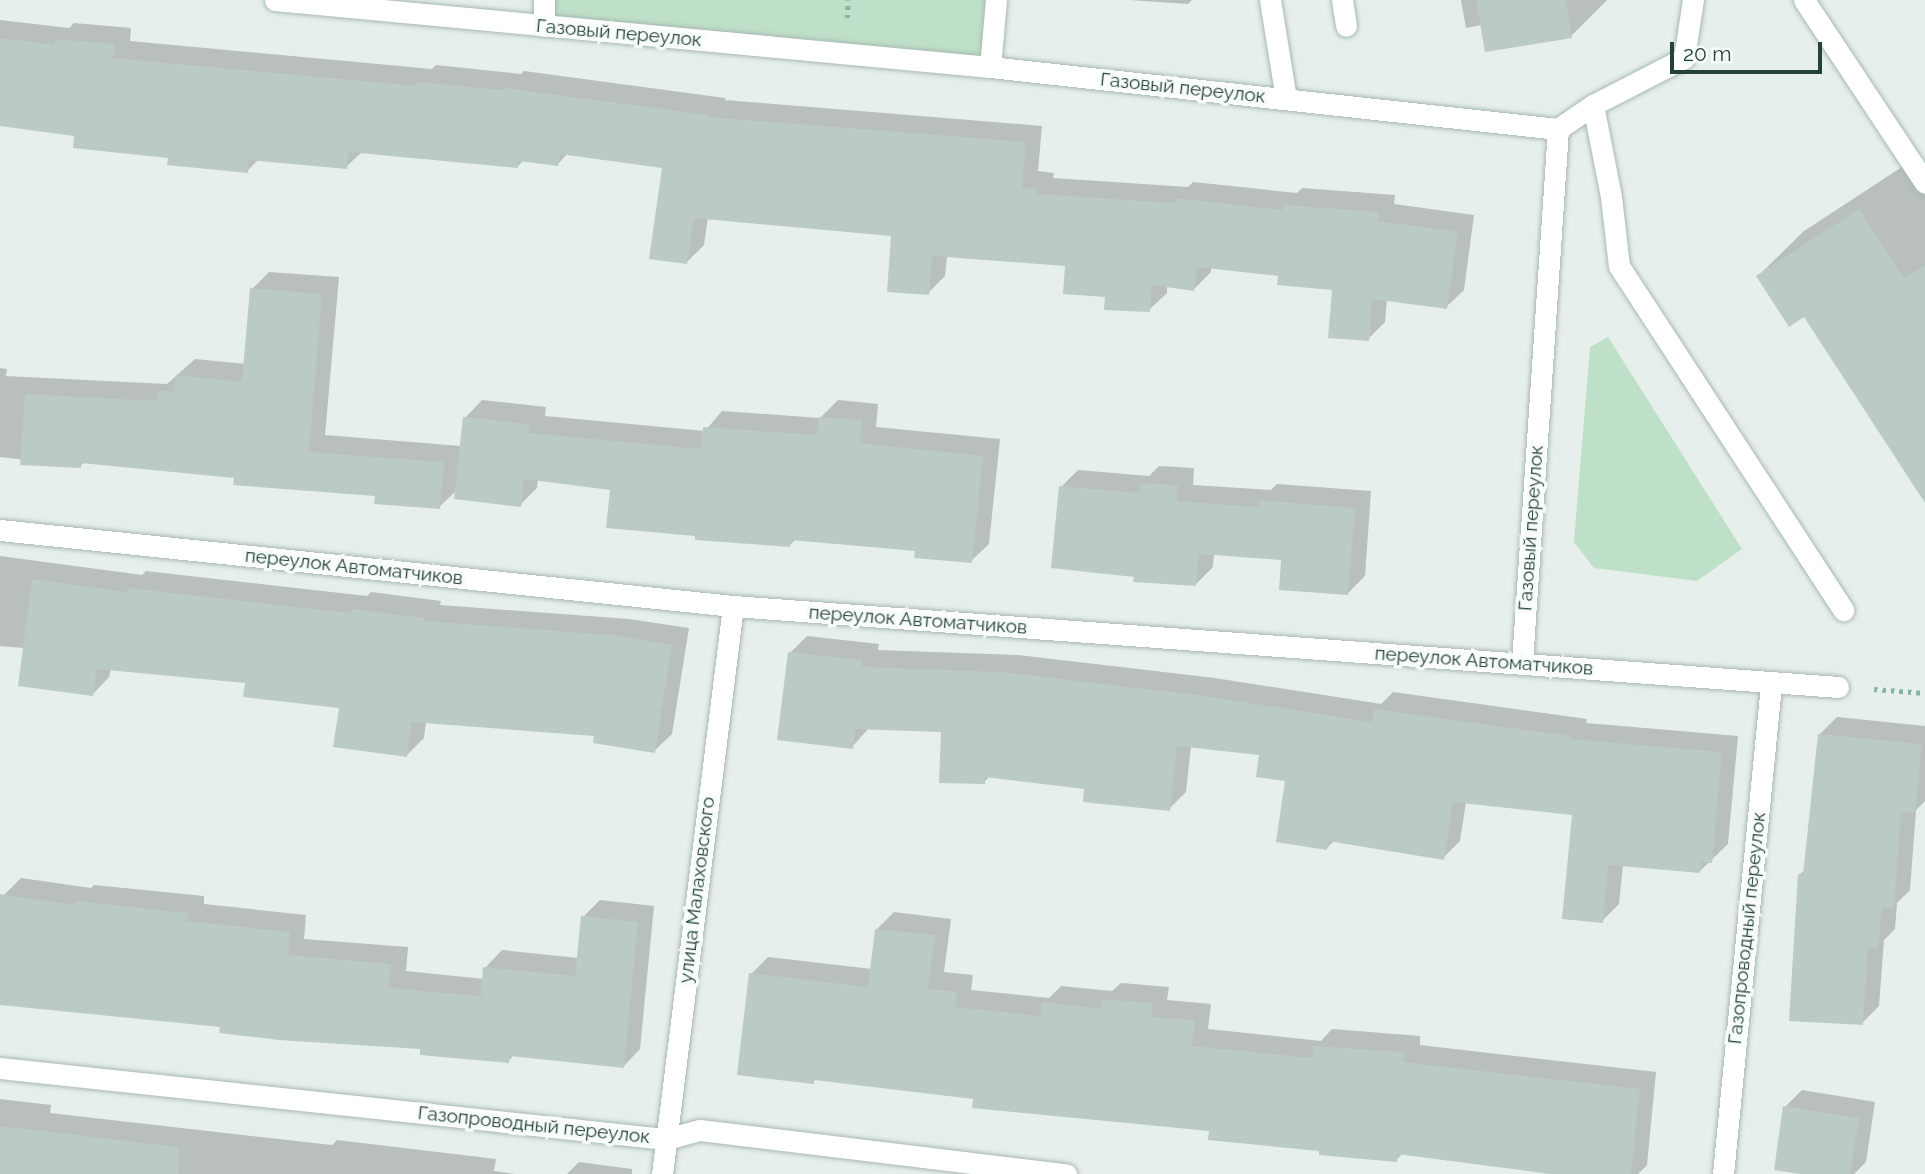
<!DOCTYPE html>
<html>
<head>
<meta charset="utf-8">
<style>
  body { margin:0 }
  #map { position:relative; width:1925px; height:1174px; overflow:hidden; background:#e6efeb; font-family:Raleway,sans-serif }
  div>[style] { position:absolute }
  .green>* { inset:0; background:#bfe0c8 }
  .shadow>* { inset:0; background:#0003 }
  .building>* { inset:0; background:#bbcac4 }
  .path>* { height:4.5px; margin-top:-2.25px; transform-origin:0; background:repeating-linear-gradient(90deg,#86b3a5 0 3.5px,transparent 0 8.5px) }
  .roads { filter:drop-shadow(0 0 2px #a8b8b2) drop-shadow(0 0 2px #a8b8b2) }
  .lane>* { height:21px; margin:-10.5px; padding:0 10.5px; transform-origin:10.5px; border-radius:10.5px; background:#fff }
  .street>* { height:21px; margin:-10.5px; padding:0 10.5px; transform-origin:10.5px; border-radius:10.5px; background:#fff }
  span { translate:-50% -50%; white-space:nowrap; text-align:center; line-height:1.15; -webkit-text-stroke:7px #f7fbf9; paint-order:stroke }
  .street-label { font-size:19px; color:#24423a }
  .scale { position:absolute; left:1670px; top:42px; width:152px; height:32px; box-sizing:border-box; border:4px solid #24423a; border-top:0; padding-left:9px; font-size:21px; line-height:24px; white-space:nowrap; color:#24423a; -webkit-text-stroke:5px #f7fbf9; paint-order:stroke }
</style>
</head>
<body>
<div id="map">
  <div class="green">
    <i style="clip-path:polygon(544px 0,996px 0,990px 67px,544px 26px)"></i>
    <i style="clip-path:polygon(1608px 337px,1742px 549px,1697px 581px,1594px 568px,1574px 542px,1590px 347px)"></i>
  </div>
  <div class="shadow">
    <i style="clip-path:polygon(1129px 0,1192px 0,1188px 4px)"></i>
    <i style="clip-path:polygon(1461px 0,1607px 0,1571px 36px,1482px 25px,1466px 28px)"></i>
    <i style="clip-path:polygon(0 20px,69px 28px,74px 23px,131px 28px,130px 41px,432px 69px,436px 65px,521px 74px,524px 71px,725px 98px,725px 100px,1042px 126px,1038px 171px,1054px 173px,1053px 178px,1188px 187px,1193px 182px,1297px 193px,1302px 188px,1395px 195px,1394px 204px,1474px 215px,1464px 290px,1446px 307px,1387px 299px,1385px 322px,1368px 339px,1334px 288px,1280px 275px,1211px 267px,1211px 272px,1194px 289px,1167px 286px,1167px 293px,1149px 310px,1107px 295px,1067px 265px,947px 256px,945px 276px,928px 293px,893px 234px,708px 217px,704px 245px,687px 262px,664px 167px,568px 153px,558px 164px,524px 160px,518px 166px,362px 152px,346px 167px,259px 159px,247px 171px,76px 135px,0 125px)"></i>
    <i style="clip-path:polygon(1905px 165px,1925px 195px,1925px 501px,1805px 315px,1758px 276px,1804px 231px)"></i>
    <i style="clip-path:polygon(269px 272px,339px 277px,325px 435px,461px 446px,465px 418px,482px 400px,546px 407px,545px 416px,705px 431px,722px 411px,820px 418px,838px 400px,878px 404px,876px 427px,1000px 439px,989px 544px,971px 561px,917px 549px,796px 539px,790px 545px,697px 535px,611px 488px,538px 479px,537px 488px,520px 505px,457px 490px,439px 507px,377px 495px,236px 477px,85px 462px,80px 466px,0 457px,0 368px,7px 369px,6px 376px,167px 384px,195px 359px,246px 364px,252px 289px)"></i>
    <i style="clip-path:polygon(1159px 466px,1194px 468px,1193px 485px,1271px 490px,1277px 484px,1371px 491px,1365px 576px,1348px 593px,1283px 559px,1214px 553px,1213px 567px,1196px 584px,1135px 575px,1061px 487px,1078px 470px,1149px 476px)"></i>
    <i style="clip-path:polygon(0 556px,142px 575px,146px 571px,367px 596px,371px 592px,441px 601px,440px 605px,629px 619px,689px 628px,672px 734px,654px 751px,596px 734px,426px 722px,424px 738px,406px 756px,341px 706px,247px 681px,111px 668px,109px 677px,92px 695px,24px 648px,0 646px)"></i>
    <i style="clip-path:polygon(807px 636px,879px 644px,878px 650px,1018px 655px,1215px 678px,1381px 704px,1393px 692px,1587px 719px,1586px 723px,1738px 736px,1728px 844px,1699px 872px,1623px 865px,1619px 904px,1602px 921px,1574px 814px,1466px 802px,1460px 841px,1443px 858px,1334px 841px,1326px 849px,1287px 780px,1261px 753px,1191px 746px,1186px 792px,1169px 809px,1086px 788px,990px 776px,984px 782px,943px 731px,869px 728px,852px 747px,790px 653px)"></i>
    <i style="clip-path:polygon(1837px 717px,1925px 726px,1925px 801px,1916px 810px,1910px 890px,1897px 903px,1895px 929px,1884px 940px,1879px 1006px,1862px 1023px,1799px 875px,1806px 869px,1819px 735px)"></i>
    <i style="clip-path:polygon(21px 878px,91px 888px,94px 885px,204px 896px,204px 904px,306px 915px,304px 939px,408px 947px,406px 971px,484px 979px,485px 968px,502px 950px,578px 958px,583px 917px,600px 900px,654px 906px,640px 1049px,623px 1067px,514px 1055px,508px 1061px,422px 1048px,0 1003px,0 922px,4px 895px)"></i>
    <i style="clip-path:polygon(894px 912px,951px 919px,944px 972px,973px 975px,971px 990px,1049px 998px,1061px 986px,1112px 991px,1121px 983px,1169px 987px,1167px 1000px,1211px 1004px,1208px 1029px,1321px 1041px,1332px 1029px,1420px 1036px,1420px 1045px,1656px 1072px,1647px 1165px,1638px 1174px,1564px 1174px,1403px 1153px,1396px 1160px,1211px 1129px,975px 1097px,817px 1078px,813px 1082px,751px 974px,768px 957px,872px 969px,877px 929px)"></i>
    <i style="clip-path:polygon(1802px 1090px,1875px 1102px,1866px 1162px,1854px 1174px,1813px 1174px,1785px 1107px)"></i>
    <i style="clip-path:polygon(0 1099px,51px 1105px,50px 1113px,332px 1145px,337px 1140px,496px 1159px,494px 1171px,515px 1174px,0 1174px)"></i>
    <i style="clip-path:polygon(579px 1162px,632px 1169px,632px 1174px,567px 1174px)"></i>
  </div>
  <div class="building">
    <i style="clip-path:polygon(1476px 0,1566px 0,1572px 38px,1485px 52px)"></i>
    <i style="clip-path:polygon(0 38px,55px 45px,55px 39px,115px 44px,113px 58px,417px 86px,417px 82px,504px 90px,505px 88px,709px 115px,708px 117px,1026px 142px,1022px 188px,1037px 189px,1037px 194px,1174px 203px,1175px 198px,1283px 210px,1283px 205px,1379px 212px,1378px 221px,1458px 232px,1447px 309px,1372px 299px,1369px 341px,1328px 338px,1332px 290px,1277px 285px,1278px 276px,1197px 267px,1194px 291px,1152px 285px,1150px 312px,1104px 310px,1105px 297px,1063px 294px,1065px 266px,932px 256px,929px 295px,887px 292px,891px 236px,694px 218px,687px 264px,649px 259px,662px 168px,560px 154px,558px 166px,519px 161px,518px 168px,349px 152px,347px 169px,249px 160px,248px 173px,167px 165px,168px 158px,73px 148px,74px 136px,0 126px)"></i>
    <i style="clip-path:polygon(1859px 209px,1904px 278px,1925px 265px,1925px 503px,1804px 317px,1789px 327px,1756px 276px)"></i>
    <i style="clip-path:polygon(250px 288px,322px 294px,309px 452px,444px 462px,440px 509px,374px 504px,375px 496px,233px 485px,234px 478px,81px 463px,81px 468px,20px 465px,25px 394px,157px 401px,158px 390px,174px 392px,176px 375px,242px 382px)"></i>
    <i style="clip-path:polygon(463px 417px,530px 424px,529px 433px,701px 449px,703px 427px,817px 435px,819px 417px,862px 420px,860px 443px,983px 456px,972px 563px,914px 558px,915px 551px,791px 540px,790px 547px,695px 540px,695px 536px,606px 528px,610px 490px,524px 479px,521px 507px,454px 499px)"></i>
    <i style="clip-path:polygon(1140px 483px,1178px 485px,1177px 501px,1258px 507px,1259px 500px,1355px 508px,1348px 595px,1279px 590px,1281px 560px,1199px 554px,1196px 586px,1133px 582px,1134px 577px,1051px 568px,1059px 486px,1139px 493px)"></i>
    <i style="clip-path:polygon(32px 579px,127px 592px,128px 588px,351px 613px,352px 609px,425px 618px,424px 621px,611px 635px,672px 645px,655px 753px,593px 743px,594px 736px,411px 722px,407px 757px,333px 747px,339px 708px,243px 697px,245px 683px,97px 669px,93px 696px,18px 686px)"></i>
    <i style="clip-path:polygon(788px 652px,862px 660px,862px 667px,1000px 672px,1197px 695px,1372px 722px,1374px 709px,1570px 736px,1570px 739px,1722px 752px,1712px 863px,1701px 862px,1700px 873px,1608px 865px,1603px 923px,1562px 919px,1572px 815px,1453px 802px,1444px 860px,1328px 841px,1327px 850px,1276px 842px,1285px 781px,1256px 777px,1259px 755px,1177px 746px,1170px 811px,1083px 802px,1084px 789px,985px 777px,985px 784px,939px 783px,941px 732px,855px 729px,853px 749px,777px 740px)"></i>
    <i style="clip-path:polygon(1818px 734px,1922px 744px,1915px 813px,1901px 812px,1894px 909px,1882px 908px,1878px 948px,1868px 947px,1863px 1025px,1789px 1021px,1798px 874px,1803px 875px)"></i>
    <i style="clip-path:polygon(0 894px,75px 905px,75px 901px,188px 913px,187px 921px,290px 932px,288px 955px,391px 964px,389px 988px,481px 996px,483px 967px,575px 976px,581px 916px,638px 922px,624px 1068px,510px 1056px,509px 1063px,420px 1055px,420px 1049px,279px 1040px,219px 1033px,220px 1027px,0 1005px)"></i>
    <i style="clip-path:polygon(875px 929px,935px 935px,928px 989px,957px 992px,955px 1007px,1041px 1016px,1042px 1002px,1101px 1009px,1102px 999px,1153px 1003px,1151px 1017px,1195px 1020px,1192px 1046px,1312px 1058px,1314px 1046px,1404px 1052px,1403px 1062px,1640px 1089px,1631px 1174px,1550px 1174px,1397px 1154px,1397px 1162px,1319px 1155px,1319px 1151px,1208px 1140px,1209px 1131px,972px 1108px,973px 1099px,814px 1080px,814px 1084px,737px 1075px,749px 973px,868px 987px)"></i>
    <i style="clip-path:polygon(1783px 1106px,1859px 1118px,1850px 1174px,1800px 1174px,1774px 1170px)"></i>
    <i style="clip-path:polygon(0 1126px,179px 1147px,178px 1174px,0 1174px)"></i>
  </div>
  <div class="path">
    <i style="left:847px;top:18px;width:18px;rotate:-87deg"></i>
    <i style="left:1874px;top:689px;width:51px;rotate:4.5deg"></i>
  </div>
  <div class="roads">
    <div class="lane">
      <i style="left:1270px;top:0;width:100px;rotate:80.8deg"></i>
      <i style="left:1342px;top:0;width:26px;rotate:81deg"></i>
      <i style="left:1804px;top:0;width:219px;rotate:56.5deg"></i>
      <i style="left:544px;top:26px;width:26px;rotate:-90deg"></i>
      <i style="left:990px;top:67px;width:67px;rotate:-84.9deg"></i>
      <i style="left:1593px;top:105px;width:94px;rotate:78.9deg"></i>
      <i style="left:1611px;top:197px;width:69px;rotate:83.4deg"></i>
      <i style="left:1619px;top:266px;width:411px;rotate:56.9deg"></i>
      <i style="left:1558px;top:129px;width:42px;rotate:-34.4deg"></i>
      <i style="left:1593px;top:105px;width:102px;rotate:-27.3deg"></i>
      <i style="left:1684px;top:58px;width:59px;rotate:-81.2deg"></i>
    </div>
    <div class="street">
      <i style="left:275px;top:0;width:718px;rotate:5.35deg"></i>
      <i style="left:990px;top:67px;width:571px;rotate:6.23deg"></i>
      <i style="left:1558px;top:129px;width:535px;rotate:93.86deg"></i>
      <i style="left:0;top:530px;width:737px;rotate:5.92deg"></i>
      <i style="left:733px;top:606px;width:1108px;rotate:4.19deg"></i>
      <i style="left:0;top:1068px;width:670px;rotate:6.09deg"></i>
      <i style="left:666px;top:1139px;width:35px;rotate:-15deg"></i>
      <i style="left:700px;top:1130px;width:369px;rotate:6.9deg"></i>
      <i style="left:662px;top:1174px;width:572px;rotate:-82.87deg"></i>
      <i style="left:1723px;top:1174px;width:494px;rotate:-84.4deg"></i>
    </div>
  </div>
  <div class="street-label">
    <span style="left:619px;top:33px;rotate:5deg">Газовый переулок</span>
    <span style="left:1183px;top:88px;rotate:6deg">Газовый переулок</span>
    <span style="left:1531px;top:528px;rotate:-86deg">Газовый переулок</span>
    <span style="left:354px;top:567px;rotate:6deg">переулок Автоматчиков</span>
    <span style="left:918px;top:620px;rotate:4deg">переулок Автоматчиков</span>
    <span style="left:1484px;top:661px;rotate:4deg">переулок Автоматчиков</span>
    <span style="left:697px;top:890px;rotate:-83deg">улица Малаховского</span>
    <span style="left:1747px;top:928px;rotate:-84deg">Газопроводный переулок</span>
    <span style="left:534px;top:1125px;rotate:6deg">Газопроводный переулок</span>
  </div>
  <div class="scale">20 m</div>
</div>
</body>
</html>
